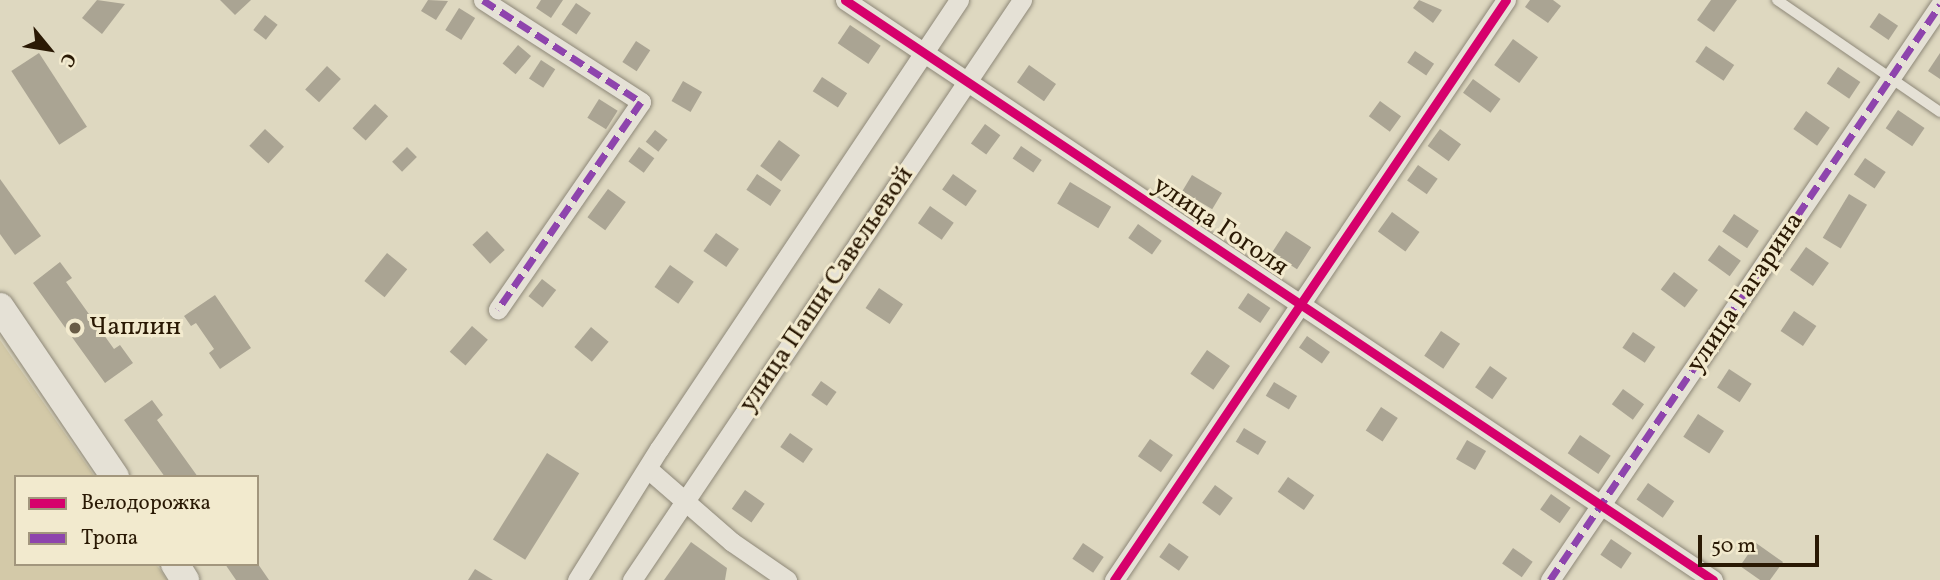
<!DOCTYPE html>
<html>
<head>
<meta charset="utf-8">
<style>
  body { margin:0 }
  #map { position:relative; width:1940px; height:580px; overflow:hidden; background:#ded8c0; font-family:Vollkorn,serif }
  div>[style] { position:absolute }
  .green>* { inset:0; background:#d3c9a8 }
  .building>* { inset:0; background:#aaa493; transform-origin:0 0 }
  .roads { filter:drop-shadow(0 0 2px #8e8878) drop-shadow(0 0 2px #8e8878) }
  .lane>* { height:10px; margin:-5px; padding:0 5px; transform-origin:5px; border-radius:5px; background:#e5e1d6 }
  .street>* { height:19px; margin:-9.5px; padding:0 9.5px; transform-origin:9.5px; border-radius:9.5px; background:#e5e1d6 }
  .secondary>* { height:28px; margin:-14px; padding:0 14px; transform-origin:14px; border-radius:14px; background:#e5e1d6 }
  .quiet>* { height:7px; margin-top:-3.5px; transform-origin:0; background:repeating-linear-gradient(90deg,#8e44ad 0 14px,transparent 0 21px) }
  .cycleway>* { height:9px; margin:-4.5px; padding:0 4.5px; transform-origin:4.5px; border-radius:4.5px; background:#d6006c }
  .dots>* { width:19px; height:19px; translate:-50% -50%; box-sizing:border-box; border:4px solid #f2eace; border-radius:50% }
  span { translate:-50% -50%; white-space:nowrap; text-align:center; line-height:1.15; -webkit-text-stroke:6px #f2eace; paint-order:stroke }
  .street-label { font-size:26px; color:#2a1904 }
  .poi-label { font-size:26px; color:#2a1904 }
  .left { translate:0 -50%; text-align:left }
  .legend { position:absolute; left:14px; top:475px; width:245px; height:91px; box-sizing:border-box; background:#f2eace; border:2px solid #a2967d; margin:0; padding:9px 12px; list-style:none; font-size:21px; color:#2a1904 }
  .legend li { display:flex; align-items:center; gap:14px; height:35px }
  .legend b { width:35px; border:2px solid #a2967d }
  .north { position:absolute; left:14px; top:14px; width:70px; height:70px; -webkit-text-stroke:5px #f2eace; paint-order:stroke; rotate:120deg; font-size:19px; font-weight:700; line-height:28px; text-align:center; color:#2a1904 }
  .north::after { content:''; display:block; margin:auto; width:24px; height:32px; background:#2a1904; clip-path:polygon(50% 0,100% 100%,50% 72%,0 100%) }
  .scale { position:absolute; left:1698px; top:535px; width:121px; height:32px; box-sizing:border-box; border:4px solid #2a1904; border-top:0; padding-left:9px; font-size:21px; line-height:24px; white-space:nowrap; color:#2a1904; -webkit-text-stroke:5px #f2eace; paint-order:stroke }
</style>
</head>
<body>
<div id="map">
  <div class="green">
    <i style="clip-path:polygon(0 340px,95px 477px,16px 477px,16px 564px,156px 564px,167px 580px,0 580px)"></i>
  </div>
  <div class="building">
    <i style="clip-path:polygon(97px 0,125px 4px,102px 34px,82px 18px)"></i>
    <i style="clip-path:polygon(220px 0,251px 0,235px 15px)"></i>
    <i style="clip-path:polygon(428px 0,448px 1px,436px 20px,421px 11px)"></i>
    <i style="clip-path:polygon(541px 0,563px 0,551px 18px,536px 8px)"></i>
    <i style="clip-path:polygon(1419px 0,1442px 10px,1433px 23px,1413px 8px)"></i>
    <i style="clip-path:polygon(1530px 0,1553px 0,1561px 6px,1548px 23px,1525px 7px)"></i>
    <i style="clip-path:polygon(1711px 0,1737px 0,1714px 32px,1697px 20px)"></i>
    <i style="left:576px;top:3px;width:18px;height:26px;rotate:34deg"></i>
    <i style="left:459px;top:8px;width:19px;height:26px;rotate:32deg"></i>
    <i style="left:1879px;top:13px;width:23px;height:17px;rotate:34deg"></i>
    <i style="left:265px;top:15px;width:16px;height:19px;rotate:38deg"></i>
    <i style="left:850px;top:25px;width:37px;height:22px;rotate:34deg"></i>
    <i style="left:1513px;top:39px;width:31px;height:32px;rotate:36deg"></i>
    <i style="left:636px;top:41px;width:17px;height:25px;rotate:33deg"></i>
    <i style="left:518px;top:45px;width:17px;height:24px;rotate:40deg"></i>
    <i style="left:1706px;top:46px;width:34px;height:19px;rotate:34deg"></i>
    <i style="left:1415px;top:51px;width:23px;height:14px;rotate:34deg"></i>
    <i style="left:39px;top:53px;width:88px;height:33px;rotate:57deg"></i>
    <i style="clip-path:polygon(1940px 53px,1940px 79px,1928px 71px)"></i>
    <i style="left:541px;top:60px;width:17px;height:22px;rotate:33deg"></i>
    <i style="left:1029px;top:65px;width:33px;height:21px;rotate:35deg"></i>
    <i style="left:327px;top:66px;width:19px;height:32px;rotate:43deg"></i>
    <i style="left:1838px;top:67px;width:27px;height:20px;rotate:34deg"></i>
    <i style="left:822px;top:77px;width:30px;height:17px;rotate:33deg"></i>
    <i style="left:1473px;top:79px;width:34px;height:17px;rotate:36deg"></i>
    <i style="left:683px;top:81px;width:22px;height:23px;rotate:30deg"></i>
    <i style="left:599px;top:99px;width:22px;height:22px;rotate:32deg"></i>
    <i style="left:1380px;top:101px;width:26px;height:19px;rotate:36deg"></i>
    <i style="left:375px;top:104px;width:18px;height:33px;rotate:43deg"></i>
    <i style="left:1898px;top:110px;width:32px;height:22px;rotate:34deg"></i>
    <i style="left:1806px;top:111px;width:29px;height:22px;rotate:35deg"></i>
    <i style="left:985px;top:124px;width:19px;height:24px;rotate:36deg"></i>
    <i style="left:265px;top:129px;width:26px;height:23px;rotate:43deg"></i>
    <i style="left:1440px;top:129px;width:26px;height:21px;rotate:36deg"></i>
    <i style="left:655px;top:130px;width:16px;height:15px;rotate:38deg"></i>
    <i style="left:779px;top:140px;width:26px;height:32px;rotate:36deg"></i>
    <i style="left:1021px;top:146px;width:25px;height:15px;rotate:34deg"></i>
    <i style="left:407px;top:147px;width:14px;height:21px;rotate:45deg"></i>
    <i style="left:639px;top:147px;width:19px;height:18px;rotate:36deg"></i>
    <i style="left:1865px;top:158px;width:25px;height:20px;rotate:34deg"></i>
    <i style="left:1418px;top:165px;width:24px;height:19px;rotate:35deg"></i>
    <i style="left:757px;top:174px;width:29px;height:19px;rotate:34deg"></i>
    <i style="left:953px;top:174px;width:29px;height:19px;rotate:35deg"></i>
    <i style="left:1192px;top:175px;width:35px;height:19px;rotate:31deg"></i>
    <i style="clip-path:polygon(0 179px,41px 236px,15px 255px,0 234px)"></i>
    <i style="left:1070px;top:182px;width:48px;height:25px;rotate:31deg"></i>
    <i style="left:608px;top:189px;width:22px;height:35px;rotate:36deg"></i>
    <i style="left:1849px;top:194px;width:21px;height:51px;rotate:31deg"></i>
    <i style="left:930px;top:206px;width:29px;height:21px;rotate:35deg"></i>
    <i style="left:1392px;top:212px;width:34px;height:24px;rotate:36deg"></i>
    <i style="left:1734px;top:214px;width:30px;height:21px;rotate:34deg"></i>
    <i style="left:1138px;top:224px;width:29px;height:17px;rotate:35deg"></i>
    <i style="left:487px;top:231px;width:26px;height:20px;rotate:47deg"></i>
    <i style="left:1286px;top:231px;width:30px;height:26px;rotate:33deg"></i>
    <i style="left:716px;top:233px;width:28px;height:22px;rotate:35deg"></i>
    <i style="left:1719px;top:245px;width:27px;height:19px;rotate:36deg"></i>
    <i style="left:1806px;top:247px;width:28px;height:28px;rotate:35deg"></i>
    <i style="left:387px;top:253px;width:26px;height:36px;rotate:39deg"></i>
    <i style="clip-path:polygon(60px 262px,72px 278px,66px 282px,114px 349px,120px 345px,133px 363px,105px 383px,33px 283px)"></i>
    <i style="left:670px;top:265px;width:29px;height:27px;rotate:35deg"></i>
    <i style="left:1674px;top:272px;width:30px;height:22px;rotate:37deg"></i>
    <i style="left:542px;top:279px;width:18px;height:22px;rotate:38deg"></i>
    <i style="left:879px;top:288px;width:29px;height:24px;rotate:34deg"></i>
    <i style="left:1248px;top:293px;width:27px;height:18px;rotate:34deg"></i>
    <i style="clip-path:polygon(215px 295px,251px 348px,220px 369px,209px 353px,214px 349px,196px 323px,191px 326px,184px 316px)"></i>
    <i style="left:1794px;top:311px;width:27px;height:24px;rotate:34deg"></i>
    <i style="left:472px;top:326px;width:21px;height:34px;rotate:41deg"></i>
    <i style="left:591px;top:327px;width:23px;height:26px;rotate:40deg"></i>
    <i style="left:1441px;top:331px;width:23px;height:30px;rotate:34deg"></i>
    <i style="left:1633px;top:332px;width:27px;height:19px;rotate:34deg"></i>
    <i style="left:1307px;top:336px;width:28px;height:14px;rotate:35deg"></i>
    <i style="left:1207px;top:350px;width:28px;height:29px;rotate:35deg"></i>
    <i style="left:1490px;top:366px;width:21px;height:26px;rotate:35deg"></i>
    <i style="left:1729px;top:369px;width:27px;height:22px;rotate:33deg"></i>
    <i style="left:821px;top:381px;width:19px;height:17px;rotate:35deg"></i>
    <i style="left:1274px;top:382px;width:27px;height:16px;rotate:31deg"></i>
    <i style="left:1623px;top:389px;width:26px;height:19px;rotate:36deg"></i>
    <i style="clip-path:polygon(152px 400px,163px 415px,157px 420px,198px 477px,165px 477px,124px 420px)"></i>
    <i style="left:1381px;top:407px;width:20px;height:28px;rotate:33deg"></i>
    <i style="left:1698px;top:414px;width:31px;height:27px;rotate:33deg"></i>
    <i style="left:1244px;top:428px;width:26px;height:16px;rotate:31deg"></i>
    <i style="left:790px;top:433px;width:28px;height:17px;rotate:35deg"></i>
    <i style="left:1580px;top:435px;width:37px;height:22px;rotate:34deg"></i>
    <i style="left:1150px;top:439px;width:28px;height:21px;rotate:35deg"></i>
    <i style="left:1467px;top:440px;width:22px;height:22px;rotate:30deg"></i>
    <i style="left:547px;top:453px;width:38px;height:102px;rotate:32deg"></i>
    <i style="left:1288px;top:477px;width:32px;height:18px;rotate:35deg"></i>
    <i style="left:1648px;top:483px;width:32px;height:20px;rotate:35deg"></i>
    <i style="left:1215px;top:485px;width:22px;height:22px;rotate:36deg"></i>
    <i style="left:745px;top:490px;width:24px;height:23px;rotate:35deg"></i>
    <i style="left:1551px;top:494px;width:24px;height:19px;rotate:35deg"></i>
    <i style="left:1611px;top:539px;width:25px;height:19px;rotate:34deg"></i>
    <i style="clip-path:polygon(691px 542px,727px 568px,725px 580px,664px 580px)"></i>
    <i style="left:1083px;top:543px;width:25px;height:19px;rotate:34deg"></i>
    <i style="left:1169px;top:543px;width:24px;height:17px;rotate:35deg"></i>
    <i style="clip-path:polygon(1756px 543px,1783px 562px,1770px 580px,1760px 580px,1740px 566px)"></i>
    <i style="left:1513px;top:548px;width:24px;height:19px;rotate:35deg"></i>
    <i style="clip-path:polygon(225px 564px,258px 564px,269px 580px,236px 580px)"></i>
    <i style="clip-path:polygon(475px 569px,493px 580px,468px 580px)"></i>
  </div>
  <div class="roads">
    <div class="lane">
      <i style="left:1777px;top:0;width:198px;rotate:34.5deg"></i>
    </div>
    <div class="street">
      <i style="left:483px;top:0;width:188px;rotate:32.8deg"></i>
      <i style="left:641px;top:102px;width:252px;rotate:124.6deg"></i>
      <i style="left:845px;top:0;width:1044px;rotate:33.75deg"></i>
      <i style="left:648px;top:469px;width:111px;rotate:41deg"></i>
      <i style="left:732px;top:542px;width:67px;rotate:34.6deg"></i>
      <i style="left:577px;top:580px;width:155px;rotate:-58deg"></i>
      <i style="left:659px;top:449px;width:540px;rotate:-56.25deg"></i>
      <i style="left:632px;top:580px;width:699px;rotate:-56.08deg"></i>
      <i style="left:1114px;top:580px;width:700px;rotate:-55.95deg"></i>
      <i style="left:1550px;top:580px;width:695px;rotate:-55.85deg"></i>
    </div>
    <div class="secondary">
      <i style="left:0;top:307px;width:205px;rotate:55.9deg"></i>
      <i style="left:175px;top:564px;width:19px;rotate:58deg"></i>
    </div>
  </div>
  <div class="quiet">
    <i style="left:483px;top:0;width:188px;rotate:32.8deg"></i>
    <i style="left:641px;top:102px;width:252px;rotate:124.6deg"></i>
    <i style="left:1550px;top:580px;width:695px;rotate:-55.85deg"></i>
  </div>
  <div class="cycleway">
    <i style="left:845px;top:0;width:1044px;rotate:33.75deg"></i>
    <i style="left:1114px;top:580px;width:700px;rotate:-55.95deg"></i>
  </div>
  <div class="dots">
    <i style="left:75px;top:328px;background:#695c46"></i>
  </div>
  <div class="street-label">
    <span style="left:1220px;top:227px;rotate:34deg">улица Гоголя</span>
    <span style="left:827px;top:290px;rotate:-56deg">улица Паши Савельевой</span>
    <span style="left:1746px;top:293px;rotate:-56deg">улица Гагарина</span>
  </div>
  <div class="poi-label">
    <span class="left" style="left:89px;top:328px">Чаплин</span>
  </div>
  <ul class="legend">
  <li><b style="height:9px;background:#d6006c"></b>Велодорожка</li>
  <li><b style="height:9px;background:#8e44ad"></b>Тропа</li>
  </ul>
  <div class="north">С</div>
  <div class="scale">50 m</div>
</div>
</body>
</html>
